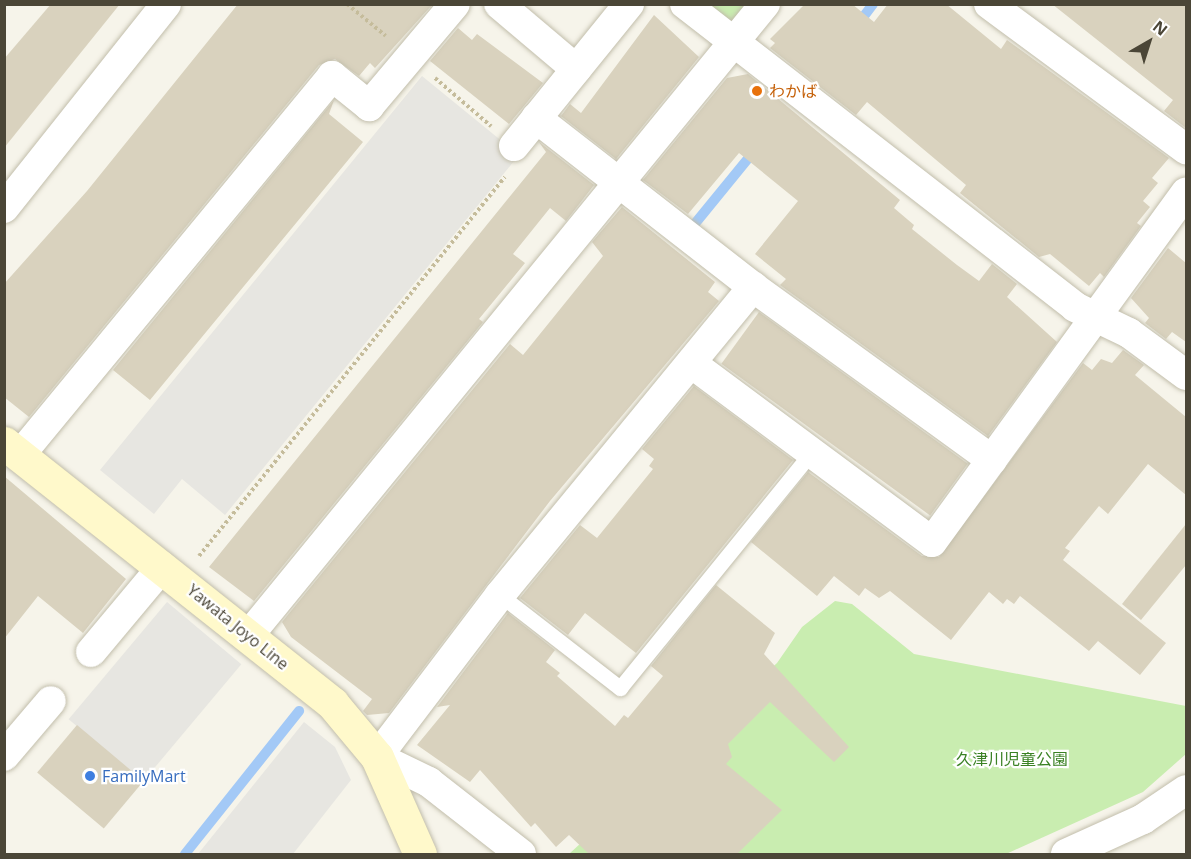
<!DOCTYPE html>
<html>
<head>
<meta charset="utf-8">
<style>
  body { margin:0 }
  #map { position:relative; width:1191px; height:859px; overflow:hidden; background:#f6f4ea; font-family:"Open Sans","Noto Sans JP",sans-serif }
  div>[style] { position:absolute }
  .green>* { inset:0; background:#c9edb0 }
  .parking>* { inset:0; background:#e7e6e1; transform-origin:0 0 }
  .stream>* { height:10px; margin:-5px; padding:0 5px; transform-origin:5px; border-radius:5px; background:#a3c9f6 }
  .building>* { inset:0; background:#d9d2be; transform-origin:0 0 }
  .path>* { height:4px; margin-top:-2px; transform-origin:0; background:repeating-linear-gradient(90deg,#c5bc9b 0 3px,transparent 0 6px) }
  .roads { filter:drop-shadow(0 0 2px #c2beab) drop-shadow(0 0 2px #c2beab) }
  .lane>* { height:15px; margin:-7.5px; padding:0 7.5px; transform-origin:7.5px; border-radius:7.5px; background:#fff }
  .street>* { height:30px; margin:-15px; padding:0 15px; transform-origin:15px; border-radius:15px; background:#fff }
  .secondary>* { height:33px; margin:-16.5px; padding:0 16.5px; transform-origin:16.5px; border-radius:16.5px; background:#fff9cb }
  .dots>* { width:16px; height:16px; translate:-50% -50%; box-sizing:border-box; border:3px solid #fff; border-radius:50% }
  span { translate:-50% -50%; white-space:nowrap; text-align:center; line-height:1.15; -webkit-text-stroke:4.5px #fff; paint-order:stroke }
  .food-label { font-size:16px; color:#c56008 }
  .left { translate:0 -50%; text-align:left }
  .street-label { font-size:16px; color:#4b4637 }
  .park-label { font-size:16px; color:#3b8225 }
  .shop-label { font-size:16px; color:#366cbe }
  .frame { position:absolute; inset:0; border:6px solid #4b4637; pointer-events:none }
  .north { position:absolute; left:1119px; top:12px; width:60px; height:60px; -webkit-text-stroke:4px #fff; paint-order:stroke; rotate:39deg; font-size:16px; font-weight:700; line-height:24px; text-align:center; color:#4b4637 }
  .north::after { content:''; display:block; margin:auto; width:21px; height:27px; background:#4b4637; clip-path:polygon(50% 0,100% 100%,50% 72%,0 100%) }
</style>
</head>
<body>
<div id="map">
  <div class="green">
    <i style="clip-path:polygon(699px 5px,752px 5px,731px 30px)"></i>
    <i style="clip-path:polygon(835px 601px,852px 604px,914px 654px,1186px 706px,1186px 754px,1143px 792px,1006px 854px,569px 854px,777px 663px,802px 627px)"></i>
  </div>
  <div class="parking">
    <i style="clip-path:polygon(422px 76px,519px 155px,225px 515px,182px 479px,154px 514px,100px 470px)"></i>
    <i style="left:167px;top:602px;width:97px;height:153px;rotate:40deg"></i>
    <i style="clip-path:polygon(304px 722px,335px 747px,351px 780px,293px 854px,198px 854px)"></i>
  </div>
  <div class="stream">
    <i style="left:858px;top:24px;width:25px;rotate:-53deg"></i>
    <i style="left:693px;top:226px;width:98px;rotate:-50.8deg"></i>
    <i style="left:185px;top:854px;width:183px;rotate:-51.4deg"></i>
  </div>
  <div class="building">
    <i style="clip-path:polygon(51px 4px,120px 4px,4px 148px,4px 59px)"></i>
    <i style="clip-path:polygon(238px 4px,431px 6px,375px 68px,370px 63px,359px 76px,335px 59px,319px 65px,29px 417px,4px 397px,4px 284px,87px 191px)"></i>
    <i style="clip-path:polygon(805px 4px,852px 4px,874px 22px,888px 4px,946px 4px,1001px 49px,1007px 40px,1169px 158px,1152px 178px,1158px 183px,1143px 201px,1150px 207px,1137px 223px,1141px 226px,1104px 277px,1100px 273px,1089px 286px,1050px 254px,1039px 257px,960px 193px,966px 185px,867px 102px,856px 115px,770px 48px,775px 43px,770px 39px)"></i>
    <i style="clip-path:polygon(1052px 4px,1186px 4px,1186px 128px,1164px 111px,1173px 100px)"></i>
    <i style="clip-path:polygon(654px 15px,699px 57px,616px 159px,561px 116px,570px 104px,581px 113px)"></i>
    <i style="clip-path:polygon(458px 28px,472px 40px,477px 34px,543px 83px,509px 124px,430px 61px)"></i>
    <i style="clip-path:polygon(748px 74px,900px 200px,894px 208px,914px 225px,912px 229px,957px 265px,979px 281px,992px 264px,1017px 284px,1007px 297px,1057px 342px,988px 436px,780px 285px,786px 279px,755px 254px,798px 201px,739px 153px,688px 214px,643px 180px,727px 78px)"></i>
    <i style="clip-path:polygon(334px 100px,329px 114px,363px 142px,150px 400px,113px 370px)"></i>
    <i style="clip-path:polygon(539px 142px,594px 185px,566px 221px,550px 208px,513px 254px,525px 263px,479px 319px,483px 322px,254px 601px,209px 567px,546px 152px)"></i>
    <i style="clip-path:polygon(622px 207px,715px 282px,708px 292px,719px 301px,550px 501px,389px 713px,367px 715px,363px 711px,372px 699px,291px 637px,282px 622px,510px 344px,523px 355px,603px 256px,592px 242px)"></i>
    <i style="clip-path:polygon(1168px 248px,1186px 263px,1186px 342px,1172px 332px,1166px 339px,1145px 323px,1149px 318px,1131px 298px)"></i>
    <i style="left:759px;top:312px;width:258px;height:64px;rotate:36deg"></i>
    <i style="clip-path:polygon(1123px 350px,1144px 365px,1135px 375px,1186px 417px,1186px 495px,1148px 464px,1108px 514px,1099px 506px,1065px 548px,1070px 551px,1063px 560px,1166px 643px,1140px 675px,1098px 641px,1089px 651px,1020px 596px,1014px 604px,1007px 599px,1003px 604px,989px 592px,951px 640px,890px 591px,879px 598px,865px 588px,859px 596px,834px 576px,817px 596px,751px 542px,808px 472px,922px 556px,939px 557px,1083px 363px,1092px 370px,1101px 359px,1112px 363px)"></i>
    <i style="clip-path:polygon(694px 386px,793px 460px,636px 653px,585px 613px,568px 635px,520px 598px,580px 525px,597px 538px,653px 469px,649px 466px,654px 459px,642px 449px)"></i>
    <i style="clip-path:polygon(4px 476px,126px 579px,83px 633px,38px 596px,4px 639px)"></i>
    <i style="clip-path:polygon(1186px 524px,1186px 565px,1141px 620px,1122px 604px)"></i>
    <i style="clip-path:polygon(716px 585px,775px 633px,764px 654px,849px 747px,834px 762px,770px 702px,728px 744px,732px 757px,726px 764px,782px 810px,736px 855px,590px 855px,569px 835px,556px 847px,535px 823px,531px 827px,480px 770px,470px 782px,417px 745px,450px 705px,437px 707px,508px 613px,555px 650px,546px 662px,560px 673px,557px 676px,615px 726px,624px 715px,628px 718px,663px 676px,651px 666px)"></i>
    <i style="left:77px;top:725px;width:87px;height:62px;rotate:40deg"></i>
  </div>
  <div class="path">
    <i style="left:347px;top:4px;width:50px;rotate:39.4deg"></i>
    <i style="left:435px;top:78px;width:74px;rotate:40.6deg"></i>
    <i style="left:199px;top:556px;width:487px;rotate:-51.1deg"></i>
  </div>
  <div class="roads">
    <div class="lane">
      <i style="left:500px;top:595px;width:152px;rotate:37.8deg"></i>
      <i style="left:620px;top:688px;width:301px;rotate:-50.9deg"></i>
    </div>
    <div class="street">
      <i style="left:499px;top:4px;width:101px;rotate:40.2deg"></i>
      <i style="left:685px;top:4px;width:494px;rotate:37.8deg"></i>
      <i style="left:1075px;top:307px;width:60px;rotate:25.7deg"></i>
      <i style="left:1129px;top:333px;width:71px;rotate:36.4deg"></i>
      <i style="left:989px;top:4px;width:245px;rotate:36.4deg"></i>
      <i style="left:536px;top:118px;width:275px;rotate:37.9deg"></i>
      <i style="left:753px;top:287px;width:295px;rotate:35.9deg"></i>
      <i style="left:514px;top:146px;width:183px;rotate:-51deg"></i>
      <i style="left:4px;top:208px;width:260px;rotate:-51.5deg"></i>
      <i style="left:691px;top:363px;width:300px;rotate:36.6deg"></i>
      <i style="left:932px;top:542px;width:432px;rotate:-54deg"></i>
      <i style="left:20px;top:455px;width:491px;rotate:-50.5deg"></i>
      <i style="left:332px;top:76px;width:48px;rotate:39deg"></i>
      <i style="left:369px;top:106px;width:133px;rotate:-49.9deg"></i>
      <i style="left:249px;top:635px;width:815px;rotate:-50.73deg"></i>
      <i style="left:91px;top:652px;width:111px;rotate:-50.1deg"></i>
      <i style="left:4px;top:756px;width:72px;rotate:-49.5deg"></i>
      <i style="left:521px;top:854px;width:117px;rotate:-142deg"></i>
      <i style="left:429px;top:782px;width:58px;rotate:-154.3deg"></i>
      <i style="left:377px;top:757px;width:203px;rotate:-52.8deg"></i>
      <i style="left:500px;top:595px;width:399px;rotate:-50.6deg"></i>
      <i style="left:1066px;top:854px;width:85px;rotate:-24.4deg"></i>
      <i style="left:1143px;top:819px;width:52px;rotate:-34deg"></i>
    </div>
    <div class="secondary">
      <i style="left:4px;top:443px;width:419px;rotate:38.4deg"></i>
      <i style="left:332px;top:703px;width:70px;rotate:50.2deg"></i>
      <i style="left:377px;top:757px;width:106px;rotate:66.1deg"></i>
    </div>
  </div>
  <div class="dots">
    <i style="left:757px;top:91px;background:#e8710a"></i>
    <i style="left:90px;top:776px;background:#3f7fe0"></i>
  </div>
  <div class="food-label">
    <span class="left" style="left:769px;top:91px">わかば</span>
  </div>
  <div class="street-label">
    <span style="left:238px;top:627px;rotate:39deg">Yawata Joyo Line</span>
  </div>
  <div class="park-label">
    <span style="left:1012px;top:759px">久津川児童公園</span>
  </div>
  <div class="shop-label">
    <span class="left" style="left:102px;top:776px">FamilyMart</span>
  </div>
  <div class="frame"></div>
  <div class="north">N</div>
</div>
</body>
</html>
